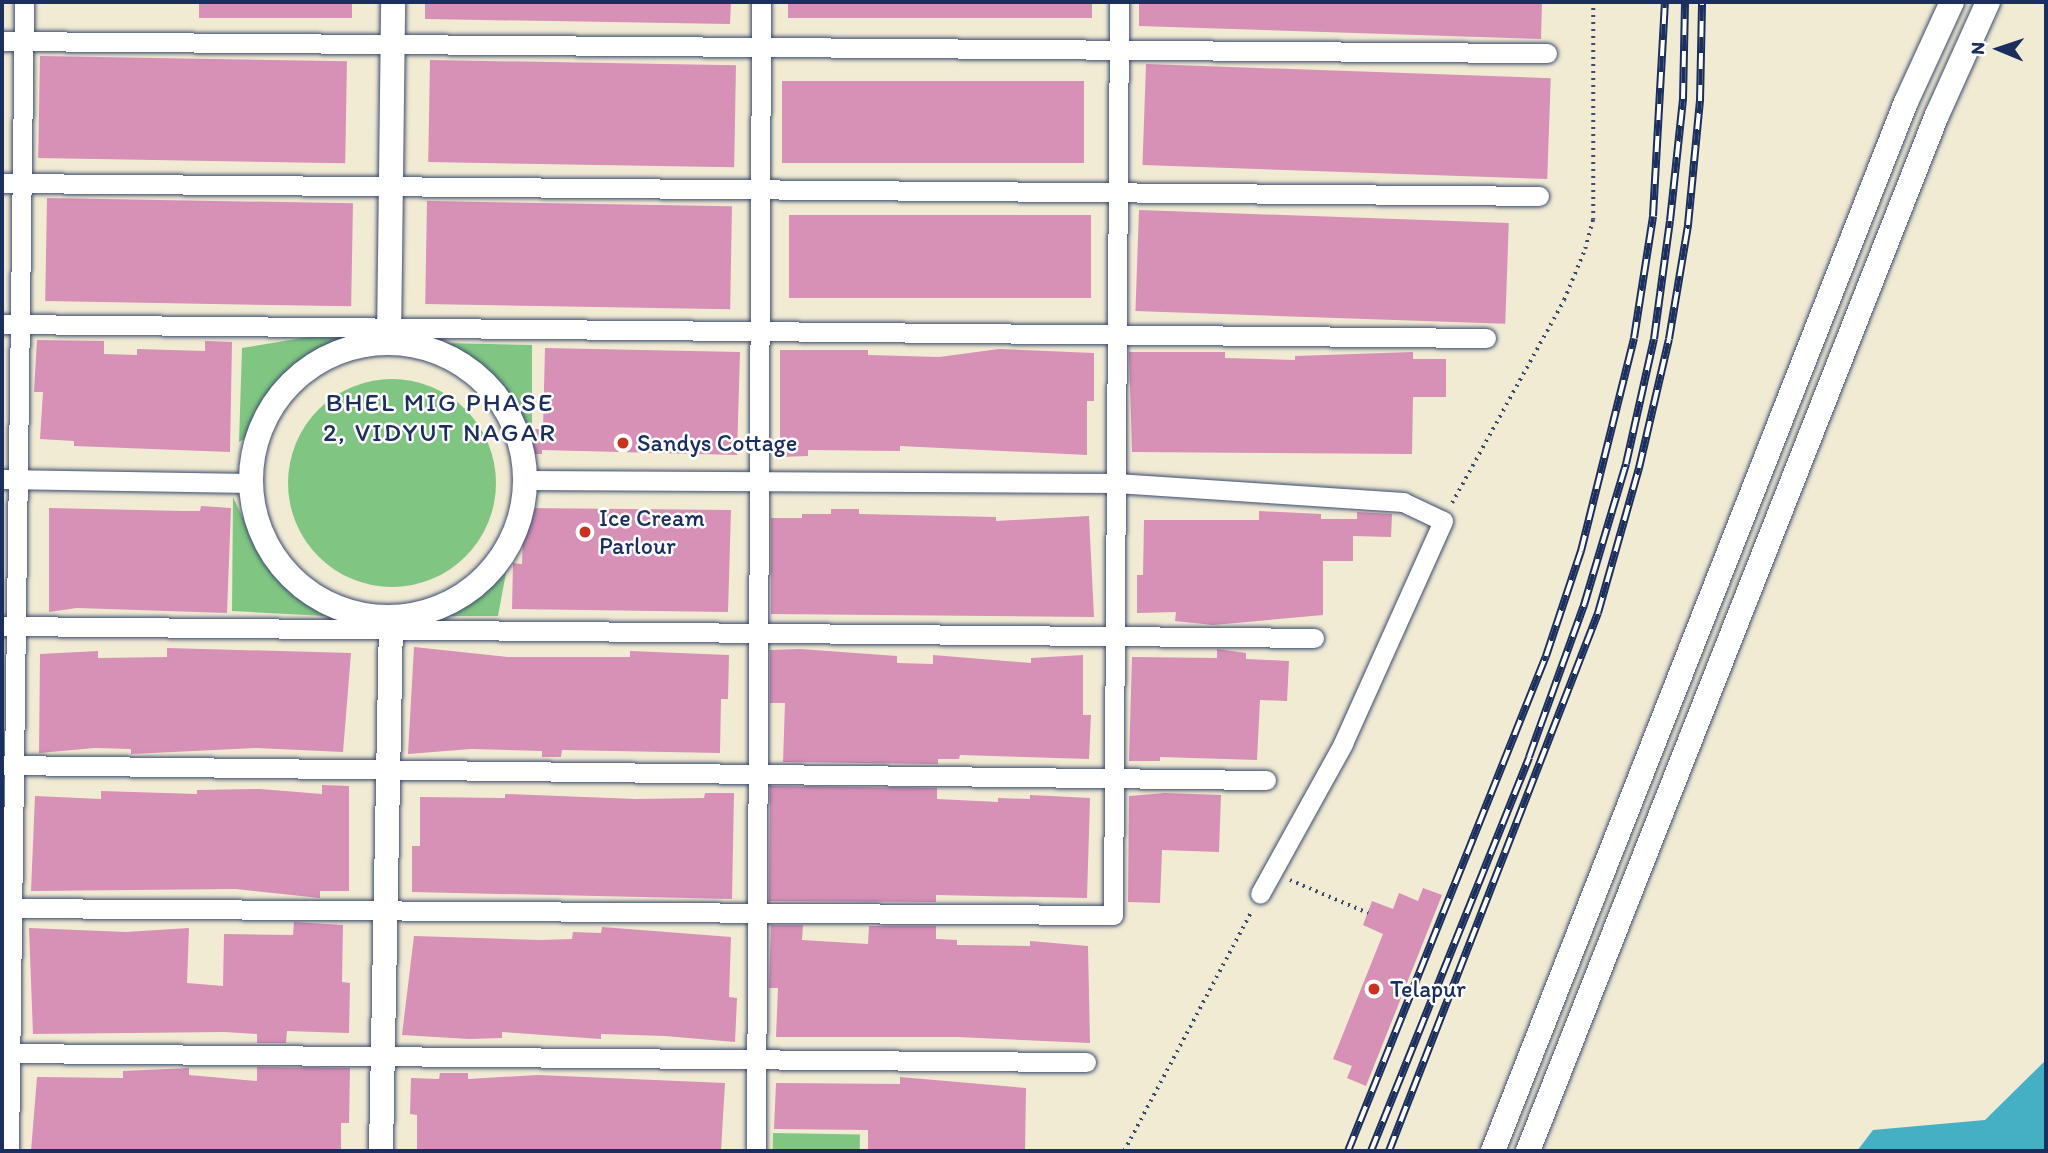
<!DOCTYPE html>
<html>
<head>
<meta charset="utf-8">
<style>
  body { margin:0 }
  #map { position:relative; width:2048px; height:1153px; overflow:hidden; background:#f1ebd4; font-family:Itim,sans-serif }
  div>[style] { position:absolute }
  .green>* { inset:0; background:#80c682; transform-origin:0 0 }
  .round { border-radius:50% }
  .water>* { inset:0; background:#45afc4 }
  .building>* { inset:0; background:#d790b6; transform-origin:0 0 }
  .path>* { height:3.5px; margin-top:-1.75px; transform-origin:0; background:repeating-linear-gradient(90deg,#3b4b70 0 2px,transparent 0 7px) }
  .roads { filter:drop-shadow(0 0 2px #3b4b70) drop-shadow(0 0 2px #3b4b70) }
  .minor>* { height:19px; margin:-9.5px; padding:0 9.5px; transform-origin:9.5px; border-radius:9.5px; background:#fff }
  .tertiary>* { height:24px; margin:-12px; padding:0 12px; transform-origin:12px; border-radius:12px; background:#fff }
  .tertiary>.ring { margin:-12px; padding:0; box-sizing:content-box; background:none; border:24px solid #fff; border-radius:50% }
  .rail>* { height:8px; margin-top:-4px; transform-origin:0; background:repeating-linear-gradient(90deg,#fff 0 16px,#1b2f5e 0 32px); box-sizing:border-box; border-block:2px solid #1b2f5e }
  .dots>* { width:19px; height:19px; translate:-50% -50%; box-sizing:border-box; border:4px solid #fff; border-radius:50% }
  span { translate:-50% -50%; white-space:nowrap; text-align:center; line-height:1.15; -webkit-text-stroke:5px #fff; paint-order:stroke }
  .poi-label { font-size:24px; color:#1b2f5e }
  .left { translate:0 -50%; text-align:left }
  .neighbourhood-label { font-size:26px; color:#1b2f5e; letter-spacing:2px }
  .frame { position:absolute; inset:0; border:4px solid #1b2f5e; pointer-events:none }
  .north { position:absolute; left:1964px; top:14px; width:70px; height:70px; -webkit-text-stroke:5px #fff; paint-order:stroke; rotate:272deg; font-size:19px; font-weight:700; line-height:28px; text-align:center; color:#1b2f5e }
  .north::after { content:''; display:block; margin:auto; width:24px; height:32px; background:#1b2f5e; clip-path:polygon(50% 0,100% 100%,50% 72%,0 100%) }
</style>
</head>
<body>
<div id="map">
  <div class="green">
    <i style="clip-path:polygon(339px 332px,340px 342px,295px 369px,278px 387px,248px 437px,239px 442px,242px 348px)"></i>
    <i style="clip-path:polygon(444px 343px,532px 345px,532px 445px,505px 387px,465px 354px)"></i>
    <i class="round" style="left:288px;top:379px;width:208px;height:208px"></i>
    <i style="clip-path:polygon(233px 497px,264px 563px,300px 600px,325px 616px,232px 611px)"></i>
    <i style="clip-path:polygon(508px 562px,498px 616px,440px 616px,485px 592px)"></i>
    <i style="left:773px;top:1133px;width:87px;height:18px;rotate:1deg"></i>
  </div>
  <div class="water">
    <i style="clip-path:polygon(2046px 1060px,2046px 1151px,1857px 1151px,1873px 1130px,1985px 1120px)"></i>
  </div>
  <div class="building">
    <i style="left:199px;top:2px;width:153px;height:16px"></i>
    <i style="clip-path:polygon(425px 2px,731px 2px,730px 24px,425px 19px)"></i>
    <i style="left:788px;top:2px;width:304px;height:16px"></i>
    <i style="clip-path:polygon(1139px 2px,1542px 2px,1541px 39px,1139px 26px)"></i>
    <i style="left:40px;top:56px;width:307px;height:102px;rotate:1deg"></i>
    <i style="left:430px;top:60px;width:306px;height:102px;rotate:1deg"></i>
    <i style="left:1146px;top:64px;width:405px;height:101px;rotate:2deg"></i>
    <i style="left:782px;top:81px;width:302px;height:82px"></i>
    <i style="left:47px;top:198px;width:306px;height:103px;rotate:1deg"></i>
    <i style="left:427px;top:201px;width:305px;height:103px;rotate:1deg"></i>
    <i style="left:1139px;top:210px;width:370px;height:101px;rotate:2deg"></i>
    <i style="left:789px;top:215px;width:302px;height:83px"></i>
    <i style="clip-path:polygon(37px 340px,104px 341px,104px 354px,137px 355px,137px 349px,205px 351px,205px 341px,232px 342px,230px 452px,74px 446px,74px 441px,40px 439px,43px 392px,34px 392px)"></i>
    <i style="clip-path:polygon(545px 348px,740px 352px,737px 455px,542px 450px,542px 454px,523px 454px,523px 429px,543px 429px)"></i>
    <i style="clip-path:polygon(999px 349px,1094px 353px,1094px 401px,1087px 401px,1087px 455px,900px 446px,900px 451px,808px 450px,808px 456px,780px 457px,780px 350px,868px 350px,868px 355px,939px 357px)"></i>
    <i style="clip-path:polygon(1129px 352px,1225px 352px,1225px 358px,1295px 360px,1295px 356px,1413px 352px,1413px 359px,1446px 359px,1446px 397px,1413px 397px,1412px 454px,1132px 452px)"></i>
    <i style="clip-path:polygon(201px 506px,231px 508px,227px 613px,77px 608px,49px 612px,49px 508px,183px 511px,200px 511px)"></i>
    <i style="clip-path:polygon(524px 508px,731px 510px,728px 612px,512px 609px,513px 563px,522px 564px)"></i>
    <i style="clip-path:polygon(831px 509px,859px 509px,859px 514px,996px 517px,996px 521px,1089px 516px,1094px 617px,771px 614px,771px 518px,802px 518px,802px 514px,831px 514px)"></i>
    <i style="clip-path:polygon(1259px 511px,1321px 514px,1321px 519px,1357px 519px,1357px 512px,1392px 514px,1391px 537px,1353px 536px,1353px 561px,1323px 561px,1323px 615px,1213px 625px,1175px 621px,1176px 612px,1137px 613px,1137px 575px,1143px 575px,1144px 520px,1259px 520px)"></i>
    <i style="clip-path:polygon(414px 647px,508px 657px,630px 657px,630px 651px,729px 655px,728px 699px,721px 699px,720px 753px,562px 750px,561px 757px,542px 757px,542px 751px,471px 749px,408px 754px)"></i>
    <i style="clip-path:polygon(167px 648px,351px 653px,343px 752px,256px 748px,131px 754px,131px 749px,95px 748px,39px 753px,40px 654px,98px 651px,98px 658px,167px 657px)"></i>
    <i style="clip-path:polygon(800px 649px,897px 656px,897px 663px,933px 664px,933px 655px,1031px 663px,1031px 658px,1083px 655px,1083px 715px,1091px 715px,1089px 759px,960px 755px,959px 759px,938px 759px,938px 764px,783px 762px,785px 703px,770px 703px,770px 650px)"></i>
    <i style="clip-path:polygon(1217px 649px,1246px 653px,1246px 659px,1289px 661px,1287px 701px,1260px 700px,1257px 760px,1160px 757px,1160px 761px,1129px 761px,1132px 657px,1217px 658px)"></i>
    <i style="clip-path:polygon(322px 785px,349px 786px,349px 891px,320px 891px,320px 898px,236px 889px,31px 891px,35px 796px,101px 799px,101px 791px,197px 794px,197px 790px,260px 789px,322px 794px)"></i>
    <i style="clip-path:polygon(770px 786px,937px 788px,937px 799px,998px 802px,998px 798px,1030px 799px,1030px 795px,1090px 798px,1087px 898px,936px 895px,936px 902px,769px 901px)"></i>
    <i style="clip-path:polygon(705px 793px,734px 793px,732px 899px,412px 892px,412px 846px,420px 846px,420px 797px,505px 798px,505px 794px,636px 799px,704px 798px)"></i>
    <i style="clip-path:polygon(1165px 793px,1221px 795px,1219px 852px,1162px 850px,1160px 903px,1128px 902px,1129px 796px)"></i>
    <i style="clip-path:polygon(1423px 888px,1442px 895px,1366px 1086px,1347px 1078px,1352px 1066px,1333px 1059px,1383px 934px,1363px 925px,1372px 901px,1393px 909px,1399px 893px,1418px 901px)"></i>
    <i style="clip-path:polygon(294px 922px,343px 925px,342px 982px,350px 983px,349px 1033px,287px 1031px,286px 1043px,257px 1043px,257px 1034px,224px 1032px,33px 1034px,29px 928px,126px 932px,189px 928px,187px 983px,223px 986px,224px 934px,293px 935px)"></i>
    <i style="clip-path:polygon(771px 925px,803px 925px,802px 940px,868px 944px,869px 926px,936px 926px,936px 939px,957px 940px,957px 945px,1030px 946px,1030px 941px,1088px 946px,1090px 1043px,957px 1037px,776px 1037px,778px 988px,769px 988px)"></i>
    <i style="clip-path:polygon(602px 927px,731px 937px,729px 997px,737px 998px,735px 1042px,665px 1036px,601px 1034px,601px 1039px,502px 1032px,502px 1038px,469px 1039px,402px 1035px,414px 936px,541px 940px,572px 939px,573px 932px,601px 933px)"></i>
    <i style="clip-path:polygon(257px 1067px,350px 1068px,349px 1123px,341px 1123px,341px 1151px,31px 1151px,37px 1077px,123px 1078px,123px 1071px,189px 1068px,189px 1075px,257px 1081px)"></i>
    <i style="clip-path:polygon(440px 1073px,468px 1073px,468px 1079px,538px 1075px,725px 1083px,721px 1151px,417px 1151px,417px 1115px,410px 1114px,411px 1078px,439px 1079px)"></i>
    <i style="clip-path:polygon(900px 1077px,1026px 1088px,1025px 1151px,868px 1151px,868px 1130px,774px 1129px,776px 1083px,900px 1084px)"></i>
  </div>
  <div class="path">
    <i style="left:1452px;top:503px;width:232px;rotate:-61.1deg"></i>
    <i style="left:1564px;top:300px;width:55px;rotate:-67.6deg"></i>
    <i style="left:1585px;top:249px;width:30px;rotate:-75deg"></i>
    <i style="left:1593px;top:220px;width:218px;rotate:-90deg"></i>
    <i style="left:1290px;top:880px;width:85px;rotate:22.9deg"></i>
    <i style="left:1124px;top:1151px;width:271px;rotate:-62deg"></i>
  </div>
  <div class="roads">
    <div class="minor">
      <i style="left:2px;top:41px;width:1545px;rotate:0.45deg"></i>
      <i style="left:2px;top:183px;width:1537px;rotate:0.48deg"></i>
      <i style="left:2px;top:324px;width:1484px;rotate:0.54deg"></i>
      <i style="left:2px;top:479px;width:248px;rotate:0.9deg"></i>
      <i style="left:525px;top:480px;width:591px;rotate:0.29deg"></i>
      <i style="left:1116px;top:483px;width:288px;rotate:3.8deg"></i>
      <i style="left:1403px;top:502px;width:44px;rotate:25.4deg"></i>
      <i style="left:1443px;top:521px;width:244px;rotate:114.2deg"></i>
      <i style="left:1343px;top:744px;width:171px;rotate:119deg"></i>
      <i style="left:2px;top:626px;width:1312px;rotate:0.52deg"></i>
      <i style="left:2px;top:765px;width:1264px;rotate:0.68deg"></i>
      <i style="left:2px;top:908px;width:1111px;rotate:0.36deg"></i>
      <i style="left:1113px;top:915px;width:913px;rotate:-89.62deg"></i>
      <i style="left:2px;top:1053px;width:1084px;rotate:0.48deg"></i>
      <i style="left:9px;top:1151px;width:1149px;rotate:-89.25deg"></i>
      <i style="left:756px;top:1151px;width:1149px;rotate:-89.75deg"></i>
    </div>
    <div class="tertiary">
      <i style="left:389px;top:341px;width:339px;rotate:-89.3deg"></i>
      <i class="ring" style="left:251px;top:343px;width:250px;height:250px"></i>
      <i style="left:381px;top:1151px;width:532px;rotate:-88.92deg"></i>
      <i style="left:1493px;top:1151px;width:1127px;rotate:-68.51deg"></i>
      <i style="left:1906px;top:102px;width:110px;rotate:-65.3deg"></i>
      <i style="left:1528px;top:1151px;width:1114px;rotate:-68.46deg"></i>
      <i style="left:1937px;top:115px;width:124px;rotate:-65.7deg"></i>
    </div>
  </div>
  <div class="rail">
    <i style="left:1348px;top:1151px;width:533px;rotate:-68.2deg"></i>
    <i style="left:1546px;top:656px;width:111px;rotate:-71.6deg"></i>
    <i style="left:1581px;top:551px;width:219px;rotate:-76deg"></i>
    <i style="left:1634px;top:338px;width:123px;rotate:-81.1deg"></i>
    <i style="left:1653px;top:216px;width:214px;rotate:-86.8deg"></i>
    <i style="left:1371px;top:1151px;width:424px;rotate:-68.1deg"></i>
    <i style="left:1529px;top:757px;width:162px;rotate:-70.1deg"></i>
    <i style="left:1584px;top:605px;width:147px;rotate:-73.4deg"></i>
    <i style="left:1626px;top:464px;width:128px;rotate:-77.4deg"></i>
    <i style="left:1654px;top:339px;width:119px;rotate:-82.3deg"></i>
    <i style="left:1670px;top:221px;width:123px;rotate:-83.9deg"></i>
    <i style="left:1683px;top:99px;width:97px;rotate:-88.8deg"></i>
    <i style="left:1389px;top:1151px;width:577px;rotate:-68.77deg"></i>
    <i style="left:1598px;top:613px;width:151px;rotate:-74.2deg"></i>
    <i style="left:1639px;top:468px;width:132px;rotate:-76.9deg"></i>
    <i style="left:1669px;top:339px;width:116px;rotate:-80.5deg"></i>
    <i style="left:1688px;top:225px;width:125px;rotate:-84.5deg"></i>
    <i style="left:1700px;top:101px;width:99px;rotate:-88.8deg"></i>
  </div>
  <div class="dots">
    <i style="left:623px;top:443px;background:#c8321e"></i>
    <i style="left:585px;top:532px;background:#c8321e"></i>
    <i style="left:1374px;top:989px;background:#c8321e"></i>
  </div>
  <div class="poi-label">
    <span class="left" style="left:637px;top:443px">Sandys Cottage</span>
    <span class="left" style="left:599px;top:532px">Ice Cream<br>Parlour</span>
    <span class="left" style="left:1390px;top:989px">Telapur</span>
  </div>
  <div class="neighbourhood-label">
    <span style="left:440px;top:418px">BHEL MIG PHASE<br>2, VIDYUT NAGAR</span>
  </div>
  <div class="frame"></div>
  <div class="north">N</div>
</div>
</body>
</html>
